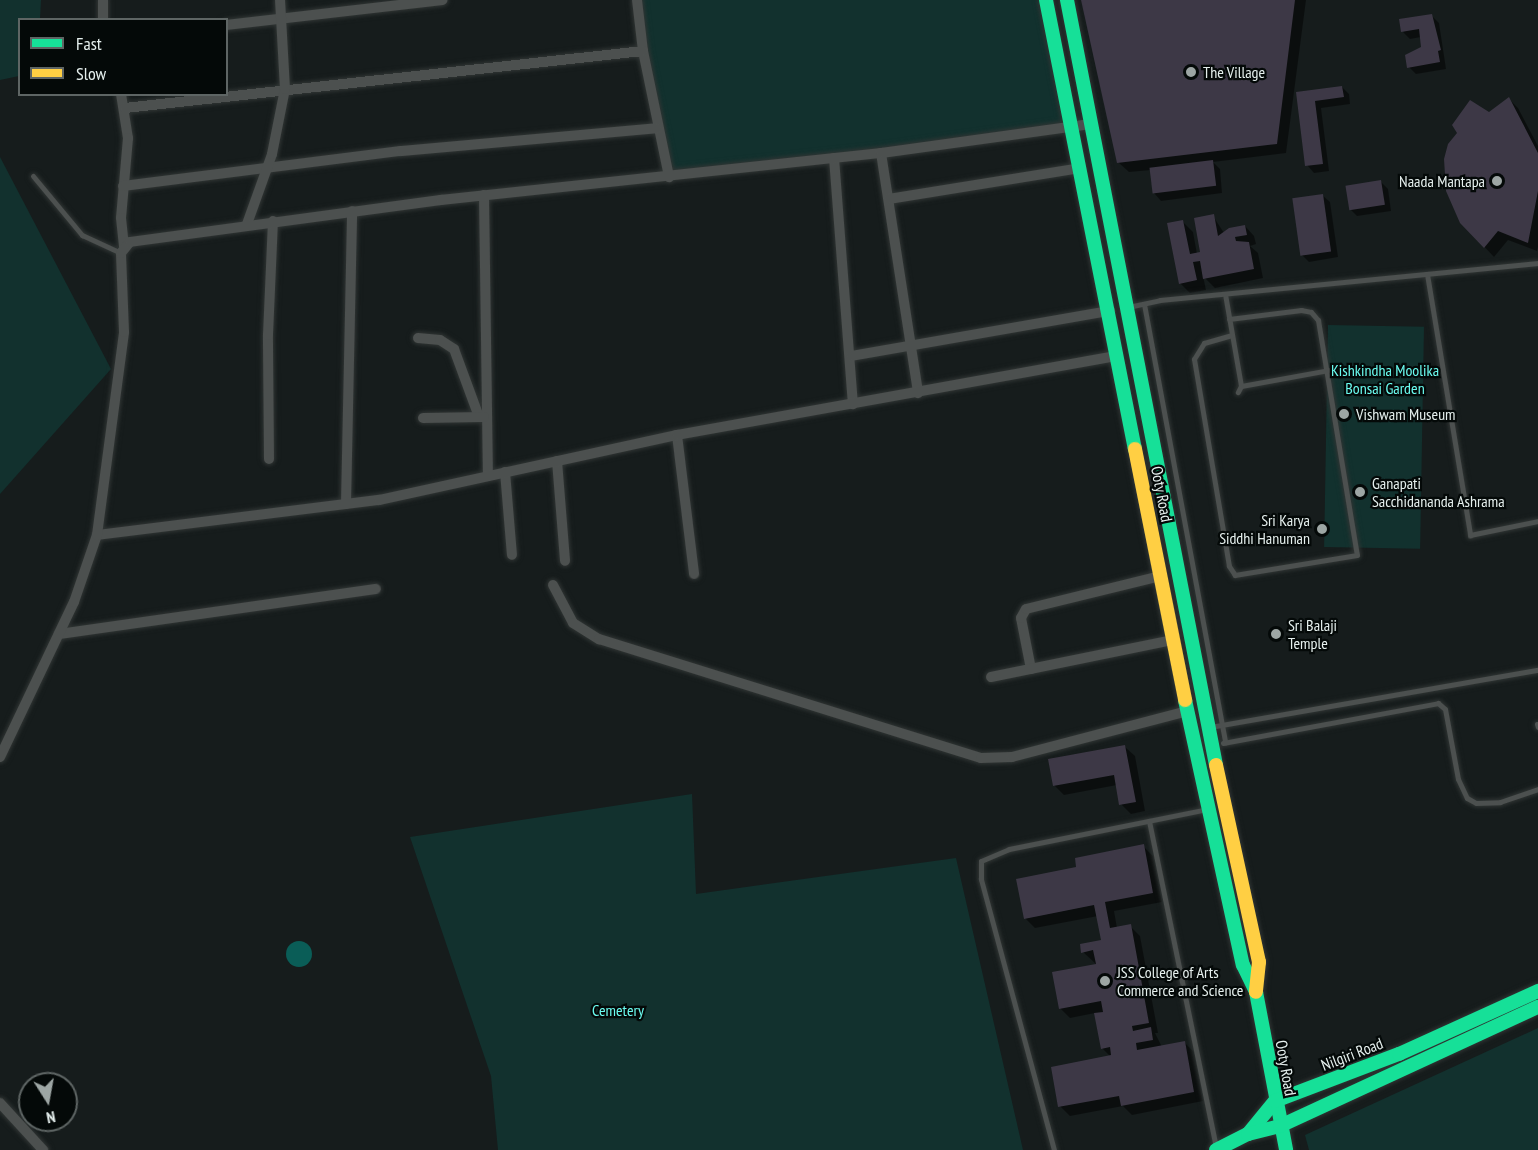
<!DOCTYPE html>
<html>
<head>
<meta charset="utf-8">
<style>
  body { margin:0 }
  #map { position:relative; width:1538px; height:1150px; overflow:hidden; background:#161c1c; font-family:"PT Sans Narrow",sans-serif }
  div>[style] { position:absolute }
  .green>* { inset:0; background:#12312e; transform-origin:0 0 }
  .water>* { inset:0; background:#0a5d57 }
  .round { border-radius:50% }
  .shadow>* { inset:0; background:#0007 }
  .building>* { inset:0; background:#3d3846; transform-origin:0 0 }
  .roads { filter:drop-shadow(0 0 2px #303534) drop-shadow(0 0 2px #303534) }
  .lane>* { height:5px; margin:-2.5px; padding:0 2.5px; transform-origin:2.5px; border-radius:2.5px; background:#4c504f }
  .street>* { height:10px; margin:-5px; padding:0 5px; transform-origin:5px; border-radius:5px; background:#4c504f }
  .fast>* { height:14px; margin:-7px; padding:0 7px; transform-origin:7px; border-radius:7px; background:#16e098 }
  .slow>* { height:14px; margin:-7px; padding:0 7px; transform-origin:7px; border-radius:7px; background:#ffcf43 }
  .dots>* { width:16px; height:16px; translate:-50% -50%; box-sizing:border-box; border:3px solid #040908; border-radius:50% }
  span { translate:-50% -50%; white-space:nowrap; text-align:center; line-height:1.15; -webkit-text-stroke:4.5px #040908; paint-order:stroke }
  .poi-label { font-size:16px; color:#e6f0ee }
  .left { translate:0 -50%; text-align:left }
  .right { translate:-100% -50%; text-align:right }
  .park-label { font-size:16px; color:#6bfcf0 }
  .street-label { font-size:16px; color:#e6f0ee }
  .legend { position:absolute; left:18px; top:18px; width:210px; height:78px; box-sizing:border-box; background:#040908; border:2px solid #5e6564; margin:0; padding:8px 10px; list-style:none; font-size:18px; color:#e6f0ee }
  .legend li { display:flex; align-items:center; gap:12px; height:30px }
  .legend b { width:30px; border:2px solid #5e6564 }
  .north { position:absolute; left:18px; top:1072px; width:60px; height:60px; box-sizing:border-box; background:#040908; border:2px solid #5e6564; border-radius:50%; rotate:169deg; font-size:16px; font-weight:700; line-height:24px; text-align:center; color:#e6f0ee }
  .north::after { content:''; display:block; margin:auto; width:21px; height:27px; background:#9da6a4; clip-path:polygon(50% 0,100% 100%,50% 72%,0 100%) }
</style>
</head>
<body>
<div id="map">
  <div class="green">
    <i style="clip-path:polygon(0 0,41px 0,40px 19px,20px 20px,19px 76px,0 80px)"></i>
    <i style="clip-path:polygon(636px 0,1048px 0,1072px 125px,669px 177px)"></i>
    <i style="clip-path:polygon(0 157px,111px 369px,0 494px)"></i>
    <i style="left:1328px;top:325px;width:96px;height:222px;rotate:1deg"></i>
    <i style="clip-path:polygon(692px 794px,696px 894px,956px 858px,1023px 1150px,498px 1150px,491px 1076px,410px 837px)"></i>
    <i style="clip-path:polygon(1538px 1028px,1538px 1150px,1309px 1150px,1305px 1135px)"></i>
  </div>
  <div class="water">
    <i class="round" style="left:286px;top:941px;width:26px;height:26px"></i>
  </div>
  <div class="shadow">
    <i style="clip-path:polygon(1082px 0,1306px 0,1286px 153px,1213px 162px,1220px 169px,1222px 193px,1161px 201px,1154px 193px,1151px 170px,1129px 172px,1119px 163px)"></i>
    <i style="clip-path:polygon(1432px 16px,1439px 23px,1446px 69px,1416px 74px,1409px 67px,1423px 48px,1421px 37px,1410px 39px,1403px 32px)"></i>
    <i style="clip-path:polygon(1342px 87px,1349px 94px,1350px 104px,1321px 108px,1329px 171px,1314px 173px,1307px 165px,1297px 93px)"></i>
    <i style="clip-path:polygon(1509px 99px,1518px 108px,1538px 146px,1538px 247px,1537px 251px,1508px 240px,1494px 257px,1461px 222px,1489px 114px)"></i>
    <i style="clip-path:polygon(1381px 182px,1388px 189px,1391px 211px,1357px 216px,1350px 209px)"></i>
    <i style="clip-path:polygon(1322px 195px,1330px 202px,1338px 257px,1309px 262px,1302px 255px)"></i>
    <i style="clip-path:polygon(1213px 216px,1224px 233px,1245px 226px,1254px 236px,1256px 244px,1250px 246px,1258px 253px,1263px 278px,1215px 288px,1203px 276px,1206px 290px,1190px 293px,1180px 283px,1183px 222px,1193px 232px,1197px 254px,1202px 253px)"></i>
    <i style="clip-path:polygon(1125px 747px,1135px 756px,1145px 811px,1131px 814px,1121px 804px,1117px 785px,1064px 795px,1054px 785px)"></i>
    <i style="clip-path:polygon(1143px 846px,1153px 856px,1162px 902px,1114px 911px,1117px 928px,1130px 926px,1140px 936px,1158px 1033px,1155px 1033px,1162px 1047px,1184px 1042px,1194px 1052px,1203px 1101px,1132px 1115px,1123px 1106px,1070px 1116px,1060px 1106px,1111px 1057px,1102px 1048px,1095px 1013px,1070px 1018px,1060px 1008px,1097px 965px,1083px 952px,1103px 941px,1098px 916px,1035px 928px,1025px 918px,1078px 868px)"></i>
  </div>
  <div class="building">
    <i style="clip-path:polygon(1081px 0,1295px 0,1277px 144px,1117px 163px)"></i>
    <i style="clip-path:polygon(1432px 14px,1441px 50px,1438px 51px,1440px 62px,1407px 68px,1405px 55px,1421px 47px,1419px 29px,1401px 32px,1399px 19px)"></i>
    <i style="clip-path:polygon(1342px 86px,1344px 97px,1315px 101px,1323px 164px,1305px 166px,1296px 92px)"></i>
    <i style="clip-path:polygon(1509px 97px,1538px 153px,1538px 191px,1528px 243px,1498px 231px,1484px 248px,1460px 223px,1446px 191px,1444px 159px,1448px 144px,1457px 133px,1452px 125px,1470px 100px,1489px 112px)"></i>
    <i style="left:1213px;top:160px;width:26px;height:64px;rotate:83deg"></i>
    <i style="left:1381px;top:180px;width:25px;height:36px;rotate:81deg"></i>
    <i style="left:1323px;top:194px;width:58px;height:31px;rotate:82deg"></i>
    <i style="clip-path:polygon(1214px 214px,1218px 236px,1229px 228px,1245px 225px,1247px 235px,1235px 237px,1236px 241px,1249px 242px,1254px 269px,1203px 279px,1200px 261px,1193px 262px,1197px 280px,1179px 284px,1167px 223px,1183px 220px,1190px 254px,1200px 252px,1194px 218px)"></i>
    <i style="clip-path:polygon(1125px 745px,1136px 802px,1119px 805px,1114px 775px,1053px 786px,1048px 759px)"></i>
    <i style="clip-path:polygon(1144px 844px,1153px 893px,1105px 902px,1110px 928px,1131px 924px,1149px 1023px,1132px 1026px,1133px 1031px,1151px 1027px,1153px 1040px,1136px 1043px,1137px 1050px,1185px 1041px,1194px 1092px,1121px 1106px,1119px 1096px,1058px 1107px,1051px 1067px,1111px 1055px,1110px 1047px,1101px 1049px,1094px 1013px,1103px 1012px,1101px 1001px,1059px 1009px,1052px 972px,1096px 964px,1093px 950px,1081px 953px,1080px 944px,1101px 940px,1094px 905px,1024px 919px,1016px 879px,1076px 867px,1075px 858px)"></i>
  </div>
  <div class="roads">
    <div class="lane">
      <i style="left:33px;top:176px;width:77px;rotate:50.3deg"></i>
      <i style="left:82px;top:235px;width:43px;rotate:24.8deg"></i>
      <i style="left:1427px;top:274px;width:265px;rotate:80.6deg"></i>
      <i style="left:1470px;top:535px;width:69px;rotate:-11.6deg"></i>
      <i style="left:1225px;top:294px;width:93px;rotate:80.1deg"></i>
      <i style="left:1241px;top:386px;width:7px;rotate:117deg"></i>
      <i style="left:1144px;top:304px;width:446px;rotate:79.5deg"></i>
      <i style="left:1128px;top:307px;width:33px;rotate:-12deg"></i>
      <i style="left:1160px;top:300px;width:380px;rotate:-5.6deg"></i>
      <i style="left:1229px;top:319px;width:73px;rotate:-7.1deg"></i>
      <i style="left:1301px;top:310px;width:10px;rotate:11deg"></i>
      <i style="left:1311px;top:312px;width:11px;rotate:49deg"></i>
      <i style="left:1318px;top:320px;width:238px;rotate:80.6deg"></i>
      <i style="left:1357px;top:555px;width:124px;rotate:170.7deg"></i>
      <i style="left:1235px;top:575px;width:11px;rotate:-124deg"></i>
      <i style="left:1229px;top:566px;width:210px;rotate:-99.6deg"></i>
      <i style="left:1194px;top:359px;width:19px;rotate:-58deg"></i>
      <i style="left:1204px;top:343px;width:29px;rotate:-16deg"></i>
      <i style="left:1241px;top:386px;width:89px;rotate:-10.3deg"></i>
      <i style="left:1537px;top:724px;width:3px;rotate:72deg"></i>
      <i style="left:1210px;top:727px;width:333px;rotate:-9.9deg"></i>
      <i style="left:1223px;top:743px;width:219px;rotate:-10.5deg"></i>
      <i style="left:1438px;top:703px;width:9px;rotate:41deg"></i>
      <i style="left:1445px;top:709px;width:71px;rotate:79.5deg"></i>
      <i style="left:1458px;top:779px;width:21px;rotate:65deg"></i>
      <i style="left:1467px;top:798px;width:10px;rotate:29deg"></i>
      <i style="left:1476px;top:803px;width:24px;rotate:-2deg"></i>
      <i style="left:1500px;top:802px;width:40px;rotate:-18.9deg"></i>
      <i style="left:1149px;top:821px;width:334px;rotate:78.4deg"></i>
      <i style="left:1054px;top:1150px;width:281px;rotate:-105.1deg"></i>
      <i style="left:981px;top:879px;width:18px;rotate:-90deg"></i>
      <i style="left:981px;top:861px;width:30px;rotate:-23deg"></i>
      <i style="left:1009px;top:849px;width:202px;rotate:-11.4deg"></i>
    </div>
    <div class="street">
      <i style="left:637px;top:0;width:51px;rotate:83.3deg"></i>
      <i style="left:643px;top:51px;width:129px;rotate:78.3deg"></i>
      <i style="left:103px;top:20px;width:20px;rotate:-90deg"></i>
      <i style="left:226px;top:25px;width:218px;rotate:-6.6deg"></i>
      <i style="left:121px;top:94px;width:45px;rotate:81deg"></i>
      <i style="left:128px;top:138px;width:80px;rotate:95deg"></i>
      <i style="left:121px;top:218px;width:29px;rotate:84deg"></i>
      <i style="left:125px;top:108px;width:521px;rotate:-6.28deg"></i>
      <i style="left:881px;top:153px;width:243px;rotate:81.2deg"></i>
      <i style="left:834px;top:158px;width:247px;rotate:85.6deg"></i>
      <i style="left:123px;top:186px;width:280px;rotate:-7.2deg"></i>
      <i style="left:401px;top:151px;width:257px;rotate:-5.1deg"></i>
      <i style="left:484px;top:195px;width:281px;rotate:89.2deg"></i>
      <i style="left:889px;top:199px;width:193px;rotate:-9.2deg"></i>
      <i style="left:247px;top:224px;width:74px;rotate:-70.3deg"></i>
      <i style="left:272px;top:154px;width:66px;rotate:-78.7deg"></i>
      <i style="left:285px;top:89px;width:89px;rotate:-93.2deg"></i>
      <i style="left:418px;top:338px;width:22px;rotate:5deg"></i>
      <i style="left:440px;top:340px;width:17px;rotate:33deg"></i>
      <i style="left:454px;top:349px;width:72px;rotate:69.8deg"></i>
      <i style="left:851px;top:356px;width:263px;rotate:-9.9deg"></i>
      <i style="left:423px;top:418px;width:61px;rotate:-0.9deg"></i>
      <i style="left:677px;top:435px;width:140px;rotate:83deg"></i>
      <i style="left:269px;top:459px;width:124px;rotate:-90.5deg"></i>
      <i style="left:268px;top:335px;width:114px;rotate:-87.5deg"></i>
      <i style="left:557px;top:461px;width:100px;rotate:85.4deg"></i>
      <i style="left:505px;top:472px;width:83px;rotate:85.2deg"></i>
      <i style="left:346px;top:504px;width:293px;rotate:-88.8deg"></i>
      <i style="left:97px;top:535px;width:284px;rotate:-7.1deg"></i>
      <i style="left:379px;top:500px;width:305px;rotate:-12.3deg"></i>
      <i style="left:677px;top:435px;width:448px;rotate:-10.2deg"></i>
      <i style="left:553px;top:585px;width:43px;rotate:62.2deg"></i>
      <i style="left:573px;top:623px;width:31px;rotate:32deg"></i>
      <i style="left:599px;top:639px;width:400px;rotate:17.3deg"></i>
      <i style="left:981px;top:758px;width:31px;rotate:-2deg"></i>
      <i style="left:1012px;top:757px;width:181px;rotate:-14.7deg"></i>
      <i style="left:59px;top:634px;width:320px;rotate:-8.1deg"></i>
      <i style="left:1031px;top:669px;width:52px;rotate:-101.1deg"></i>
      <i style="left:1021px;top:618px;width:10px;rotate:-61deg"></i>
      <i style="left:1026px;top:609px;width:138px;rotate:-13.8deg"></i>
      <i style="left:991px;top:677px;width:186px;rotate:-11.5deg"></i>
      <i style="left:0;top:757px;width:172px;rotate:-64.5deg"></i>
      <i style="left:74px;top:602px;width:71px;rotate:-71.1deg"></i>
      <i style="left:97px;top:535px;width:205px;rotate:-82.4deg"></i>
      <i style="left:124px;top:332px;width:79px;rotate:-92.2deg"></i>
      <i style="left:121px;top:253px;width:14px;rotate:-51deg"></i>
      <i style="left:130px;top:242px;width:314px;rotate:-7.7deg"></i>
      <i style="left:441px;top:200px;width:443px;rotate:-6.1deg"></i>
      <i style="left:881px;top:153px;width:212px;rotate:-7.9deg"></i>
      <i style="left:0;top:1103px;width:64px;rotate:47.5deg"></i>
    </div>
    <div class="fast">
      <i style="left:1046px;top:0;width:458px;rotate:78.8deg"></i>
      <i style="left:1067px;top:0;width:779px;rotate:78.98deg"></i>
      <i style="left:1185px;top:700px;width:271px;rotate:77.7deg"></i>
      <i style="left:1243px;top:965px;width:30px;rotate:64deg"></i>
      <i style="left:1256px;top:992px;width:161px;rotate:79.2deg"></i>
      <i style="left:1248px;top:1134px;width:43px;rotate:-50.7deg"></i>
      <i style="left:1275px;top:1101px;width:133px;rotate:-20.8deg"></i>
      <i style="left:1399px;top:1054px;width:153px;rotate:-24.4deg"></i>
      <i style="left:1216px;top:1150px;width:36px;rotate:-27deg"></i>
      <i style="left:1248px;top:1134px;width:33px;rotate:-14deg"></i>
      <i style="left:1280px;top:1126px;width:284px;rotate:-24.8deg"></i>
    </div>
    <div class="slow">
      <i style="left:1135px;top:449px;width:256px;rotate:78.7deg"></i>
      <i style="left:1216px;top:765px;width:202px;rotate:77.7deg"></i>
      <i style="left:1259px;top:962px;width:30px;rotate:96deg"></i>
    </div>
  </div>
  <div class="dots">
    <i style="left:1191px;top:72px;background:#9da6a4"></i>
    <i style="left:1497px;top:181px;background:#9da6a4"></i>
    <i style="left:1344px;top:414px;background:#9da6a4"></i>
    <i style="left:1360px;top:492px;background:#9da6a4"></i>
    <i style="left:1322px;top:529px;background:#9da6a4"></i>
    <i style="left:1276px;top:634px;background:#9da6a4"></i>
    <i style="left:1105px;top:981px;background:#9da6a4"></i>
  </div>
  <div class="poi-label">
    <span class="left" style="left:1203px;top:72px">The Village</span>
    <span class="right" style="left:1485px;top:181px">Naada Mantapa</span>
    <span class="left" style="left:1356px;top:414px">Vishwam Museum</span>
    <span class="left" style="left:1372px;top:492px">Ganapati<br>Sacchidananda Ashrama</span>
    <span class="right" style="left:1310px;top:529px">Sri Karya<br>Siddhi Hanuman</span>
    <span class="left" style="left:1288px;top:634px">Sri Balaji<br>Temple</span>
    <span class="left" style="left:1117px;top:981px">JSS College of Arts<br>Commerce and Science</span>
  </div>
  <div class="park-label">
    <span style="left:1385px;top:379px">Kishkindha Moolika<br>Bonsai Garden</span>
    <span style="left:618px;top:1010px">Cemetery</span>
  </div>
  <div class="street-label">
    <span style="left:1162px;top:494px;rotate:79deg">Ooty Road</span>
    <span style="left:1352px;top:1054px;rotate:-21deg">Nilgiri Road</span>
    <span style="left:1286px;top:1068px;rotate:80deg">Ooty Road</span>
  </div>
  <ul class="legend">
  <li><b style="height:8px;background:#16e098"></b>Fast</li>
  <li><b style="height:8px;background:#ffcf43"></b>Slow</li>
  </ul>
  <div class="north">N</div>
</div>
</body>
</html>
